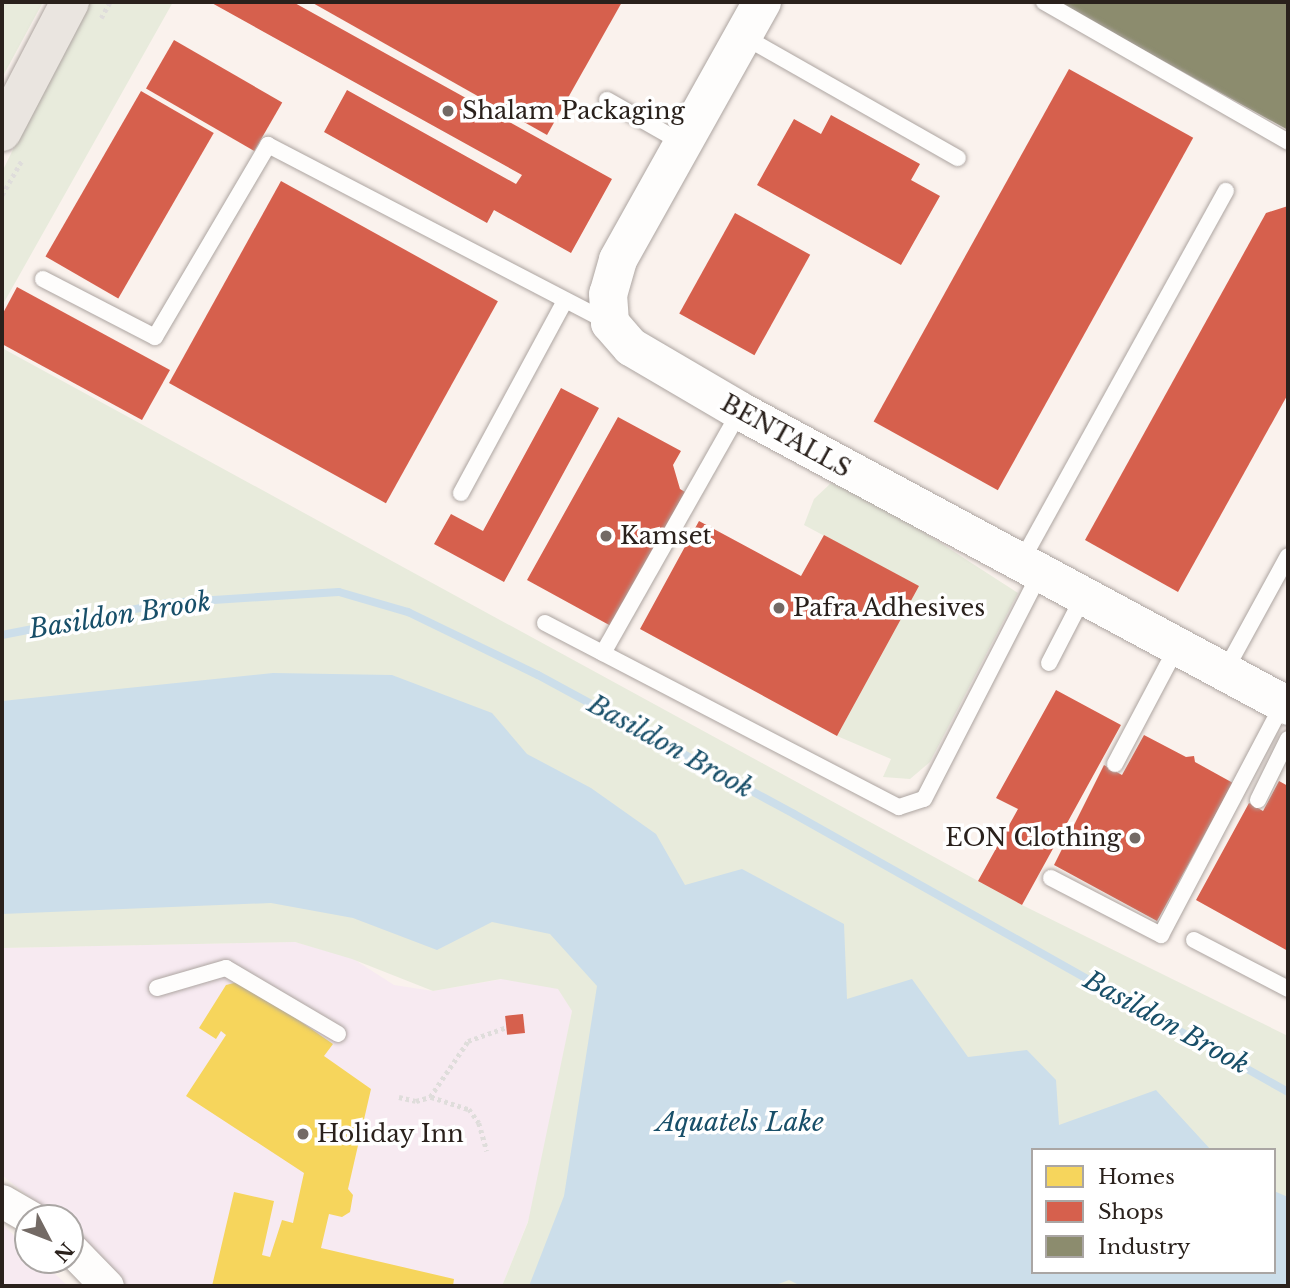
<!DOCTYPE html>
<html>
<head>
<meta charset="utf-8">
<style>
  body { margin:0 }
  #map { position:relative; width:1290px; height:1288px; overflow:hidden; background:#faf2ed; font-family:"Libre Baskerville",serif }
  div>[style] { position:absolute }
  .commercial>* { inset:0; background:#f7eaf1 }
  .green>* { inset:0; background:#e8ebdc }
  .water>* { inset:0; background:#ccdeea }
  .homes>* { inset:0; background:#f6d55c }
  .shops>* { inset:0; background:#d6604d; transform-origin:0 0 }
  .industry>* { inset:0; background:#8c8c6e }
  .stream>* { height:8px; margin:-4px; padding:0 4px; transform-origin:4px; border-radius:4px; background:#ccdeea }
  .path>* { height:4.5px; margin-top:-2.25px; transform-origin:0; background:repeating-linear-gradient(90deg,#dfdddb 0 3.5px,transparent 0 7px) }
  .roads { filter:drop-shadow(0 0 2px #ada5a1) drop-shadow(0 0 2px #ada5a1) }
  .lane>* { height:16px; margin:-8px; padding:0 8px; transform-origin:8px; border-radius:8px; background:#fefdfc }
  .street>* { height:33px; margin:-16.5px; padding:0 16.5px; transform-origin:16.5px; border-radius:16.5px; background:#fefdfc }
  .secondary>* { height:38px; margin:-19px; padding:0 19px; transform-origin:19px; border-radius:19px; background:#fefdfc }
  .primary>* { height:38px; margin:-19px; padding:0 19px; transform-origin:19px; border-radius:19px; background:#eae5e0 }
  .dots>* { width:19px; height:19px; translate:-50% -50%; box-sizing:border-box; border:4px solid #fff; border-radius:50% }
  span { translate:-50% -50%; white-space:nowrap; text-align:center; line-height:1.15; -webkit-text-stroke:7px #fff; paint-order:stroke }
  .poi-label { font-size:24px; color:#2a211c }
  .left { translate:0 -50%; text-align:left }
  .right { translate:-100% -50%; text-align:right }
  .street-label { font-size:24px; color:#2a211c }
  .water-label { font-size:26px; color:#184f69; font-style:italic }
  .frame { position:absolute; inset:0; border:4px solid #2a211c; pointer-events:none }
  .legend { position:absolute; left:1031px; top:1148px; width:245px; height:126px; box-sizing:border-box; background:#fff; border:2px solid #aaa6a4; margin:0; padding:9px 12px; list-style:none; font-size:21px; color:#2a211c }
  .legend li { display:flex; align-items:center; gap:14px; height:35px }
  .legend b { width:35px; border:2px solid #aaa6a4 }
  .north { position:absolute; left:14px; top:1204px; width:70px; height:70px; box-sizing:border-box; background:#fff; border:2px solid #aaa6a4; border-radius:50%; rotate:132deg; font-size:19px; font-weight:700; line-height:28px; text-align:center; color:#2a211c }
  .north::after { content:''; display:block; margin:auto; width:24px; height:32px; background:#736a65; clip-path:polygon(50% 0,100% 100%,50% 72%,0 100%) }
</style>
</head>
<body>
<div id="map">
  <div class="commercial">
    <i style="clip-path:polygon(295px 942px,352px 958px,394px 985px,433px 991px,531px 974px,559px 989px,572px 1011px,534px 1206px,502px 1286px,126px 1286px,70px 1233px,70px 1218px,55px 1218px,2px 1175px,2px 948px)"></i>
    <i style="clip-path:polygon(2px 1224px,28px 1249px,28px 1260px,40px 1260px,68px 1286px,2px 1286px)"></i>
  </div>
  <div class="green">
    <i style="clip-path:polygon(2px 2px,43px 2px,2px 78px)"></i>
    <i style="clip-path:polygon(85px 2px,173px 2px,2px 306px,2px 172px)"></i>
    <i style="clip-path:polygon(evenodd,2px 348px,1022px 905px,1288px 1036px,1288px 1286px,502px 1286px,528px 1222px,572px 1011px,558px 989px,501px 979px,433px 991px,352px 959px,295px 942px,2px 948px,2px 348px,1033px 1150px,1274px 1150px,1274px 1272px,1033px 1272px,1033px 1150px)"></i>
    <i style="clip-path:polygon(831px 483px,877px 502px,1018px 593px,930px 762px,910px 779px,883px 777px,891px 759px,837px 736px,918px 586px,804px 525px,814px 499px)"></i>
  </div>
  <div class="water">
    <i style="clip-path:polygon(273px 673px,392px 675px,492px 713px,527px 754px,591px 788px,656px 834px,685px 885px,742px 869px,844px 924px,847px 999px,912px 979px,968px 1057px,1027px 1050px,1056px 1080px,1059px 1125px,1156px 1090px,1211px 1150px,1033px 1150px,1033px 1272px,1274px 1272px,1274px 1191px,1288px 1197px,1288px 1286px,801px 1286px,789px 1280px,773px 1286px,529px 1286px,564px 1196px,597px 986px,550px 934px,492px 922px,437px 950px,353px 918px,271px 903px,2px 914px,2px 701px)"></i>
  </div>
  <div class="homes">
    <i style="clip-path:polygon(242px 981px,333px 1044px,324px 1056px,371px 1089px,348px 1189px,353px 1195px,350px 1212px,342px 1217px,329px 1214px,321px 1248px,454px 1279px,453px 1286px,212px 1286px,234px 1192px,274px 1201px,262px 1255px,270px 1257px,282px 1220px,293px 1223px,304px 1173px,186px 1096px,226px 1035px,221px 1031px,216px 1039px,199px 1028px,226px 985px)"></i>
  </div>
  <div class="shops">
    <i style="clip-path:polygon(210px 2px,293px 2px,612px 179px,571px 253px,494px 210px,487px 223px,324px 132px,347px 90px,516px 184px,522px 175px)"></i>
    <i style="clip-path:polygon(311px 2px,622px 2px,547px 135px)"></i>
    <i style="left:174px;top:40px;width:125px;height:56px;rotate:30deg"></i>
    <i style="left:1069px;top:69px;width:142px;height:403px;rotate:29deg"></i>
    <i style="left:141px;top:91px;width:84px;height:191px;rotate:30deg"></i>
    <i style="clip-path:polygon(831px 115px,920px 164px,911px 180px,940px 196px,901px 265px,757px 185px,794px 119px,821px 134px)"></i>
    <i style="left:281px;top:181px;width:248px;height:231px;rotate:29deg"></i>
    <i style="clip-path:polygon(1288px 206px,1288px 394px,1178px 592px,1085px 540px,1266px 213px)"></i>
    <i style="left:735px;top:213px;width:86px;height:115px;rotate:29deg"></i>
    <i style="clip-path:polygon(17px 287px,170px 370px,142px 420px,2px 344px,2px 315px)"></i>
    <i style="clip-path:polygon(561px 388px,599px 408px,504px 582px,434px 544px,451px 514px,483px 531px)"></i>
    <i style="clip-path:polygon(618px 417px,681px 451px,673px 465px,680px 489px,685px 492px,611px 626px,527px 580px)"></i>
    <i style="clip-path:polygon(699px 521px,801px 576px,824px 535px,919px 586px,837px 736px,640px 629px)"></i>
    <i style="clip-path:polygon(1056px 690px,1121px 725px,1022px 905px,978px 881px,1018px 809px,996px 798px)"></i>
    <i style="clip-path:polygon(1144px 735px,1186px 757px,1194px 756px,1195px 762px,1233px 783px,1157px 921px,1054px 865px,1104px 765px,1122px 775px)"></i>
    <i style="clip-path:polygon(1279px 781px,1288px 786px,1288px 951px,1196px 900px,1249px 803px,1263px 811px)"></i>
    <i style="left:523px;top:1014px;width:19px;height:18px;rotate:84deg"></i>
  </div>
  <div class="industry">
    <i style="clip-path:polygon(1057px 2px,1288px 2px,1288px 130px)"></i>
  </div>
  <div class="stream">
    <i style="left:2px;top:635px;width:168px;rotate:-11deg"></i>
    <i style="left:167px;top:603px;width:172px;rotate:-3.7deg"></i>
    <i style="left:339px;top:592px;width:72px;rotate:16.2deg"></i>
    <i style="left:408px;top:612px;width:144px;rotate:25.9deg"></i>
    <i style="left:538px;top:675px;width:291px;rotate:28.5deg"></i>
    <i style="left:794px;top:814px;width:567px;rotate:29.37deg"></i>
  </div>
  <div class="path">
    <i style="left:101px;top:18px;width:18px;rotate:-61deg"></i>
    <i style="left:2px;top:195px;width:40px;rotate:-60.3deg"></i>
    <i style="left:399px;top:1097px;width:17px;rotate:13deg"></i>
    <i style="left:416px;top:1101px;width:15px;rotate:-16deg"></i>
    <i style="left:430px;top:1097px;width:68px;rotate:-55.8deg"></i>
    <i style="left:468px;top:1041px;width:41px;rotate:-19.7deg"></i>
    <i style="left:431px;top:1097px;width:40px;rotate:18deg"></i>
    <i style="left:469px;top:1109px;width:17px;rotate:54deg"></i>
    <i style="left:479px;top:1123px;width:29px;rotate:74deg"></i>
  </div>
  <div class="roads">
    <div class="lane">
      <i style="left:1044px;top:2px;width:281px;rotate:29.8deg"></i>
      <i style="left:743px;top:36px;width:247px;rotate:29.6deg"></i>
      <i style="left:607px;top:100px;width:89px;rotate:29.7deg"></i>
      <i style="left:43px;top:279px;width:126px;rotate:27.4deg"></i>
      <i style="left:155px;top:337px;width:223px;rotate:-59.5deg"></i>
      <i style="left:268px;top:145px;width:383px;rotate:27.5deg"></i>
      <i style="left:461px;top:493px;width:218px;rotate:-61.6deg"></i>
      <i style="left:1021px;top:562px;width:424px;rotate:-61.1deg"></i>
      <i style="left:545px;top:623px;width:399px;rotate:27.5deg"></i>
      <i style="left:899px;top:807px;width:26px;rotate:-18deg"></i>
      <i style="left:924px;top:799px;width:252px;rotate:-62.8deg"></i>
      <i style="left:603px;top:653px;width:278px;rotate:-60.5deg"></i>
      <i style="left:1049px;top:663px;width:74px;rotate:-62.7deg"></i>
      <i style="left:1225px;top:671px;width:131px;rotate:-61.3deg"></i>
      <i style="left:1115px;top:764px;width:132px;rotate:-62.1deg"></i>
      <i style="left:1258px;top:800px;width:68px;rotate:-63.8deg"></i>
      <i style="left:1051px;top:878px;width:124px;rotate:27.4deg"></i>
      <i style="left:1161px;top:935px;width:261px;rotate:-62.2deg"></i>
      <i style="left:1194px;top:940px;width:106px;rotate:27.5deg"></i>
      <i style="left:157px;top:988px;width:72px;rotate:-16.2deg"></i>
      <i style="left:226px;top:968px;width:130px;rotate:30.5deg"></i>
    </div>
    <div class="street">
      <i style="left:2px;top:1201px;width:34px;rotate:30deg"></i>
      <i style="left:70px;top:1248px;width:53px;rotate:45.8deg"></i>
    </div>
    <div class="secondary">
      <i style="left:762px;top:2px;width:295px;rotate:119.2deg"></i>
      <i style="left:618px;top:260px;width:35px;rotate:106deg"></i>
      <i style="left:608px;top:294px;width:29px;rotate:86deg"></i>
      <i style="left:610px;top:323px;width:32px;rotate:49deg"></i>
      <i style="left:631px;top:347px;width:126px;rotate:30.4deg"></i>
      <i style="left:740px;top:411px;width:622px;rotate:28.29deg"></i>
    </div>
    <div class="primary">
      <i style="left:2px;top:132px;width:147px;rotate:-62.4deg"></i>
    </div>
  </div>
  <div class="dots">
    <i style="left:448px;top:111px;background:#736a65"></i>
    <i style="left:606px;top:536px;background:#736a65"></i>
    <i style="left:779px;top:608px;background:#736a65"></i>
    <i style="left:1135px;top:838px;background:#736a65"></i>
    <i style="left:303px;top:1134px;background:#736a65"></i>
  </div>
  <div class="poi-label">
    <span class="left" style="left:462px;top:111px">Shalam Packaging</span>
    <span class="left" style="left:620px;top:536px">Kamset</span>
    <span class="left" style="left:793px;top:608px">Pafra Adhesives</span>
    <span class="right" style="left:1121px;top:838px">EON Clothing</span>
    <span class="left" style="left:317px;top:1134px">Holiday Inn</span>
  </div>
  <div class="street-label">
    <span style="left:786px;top:436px;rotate:29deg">BENTALLS</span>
  </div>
  <div class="water-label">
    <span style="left:120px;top:616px;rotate:-9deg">Basildon Brook</span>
    <span style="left:670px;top:747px;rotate:29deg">Basildon Brook</span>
    <span style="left:1166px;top:1023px;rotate:29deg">Basildon Brook</span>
    <span style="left:740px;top:1123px">Aquatels Lake</span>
  </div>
  <div class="frame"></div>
  <ul class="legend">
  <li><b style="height:19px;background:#f6d55c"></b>Homes</li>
  <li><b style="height:19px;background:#d6604d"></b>Shops</li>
  <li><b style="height:19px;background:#8c8c6e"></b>Industry</li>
  </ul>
  <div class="north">N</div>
</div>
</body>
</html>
